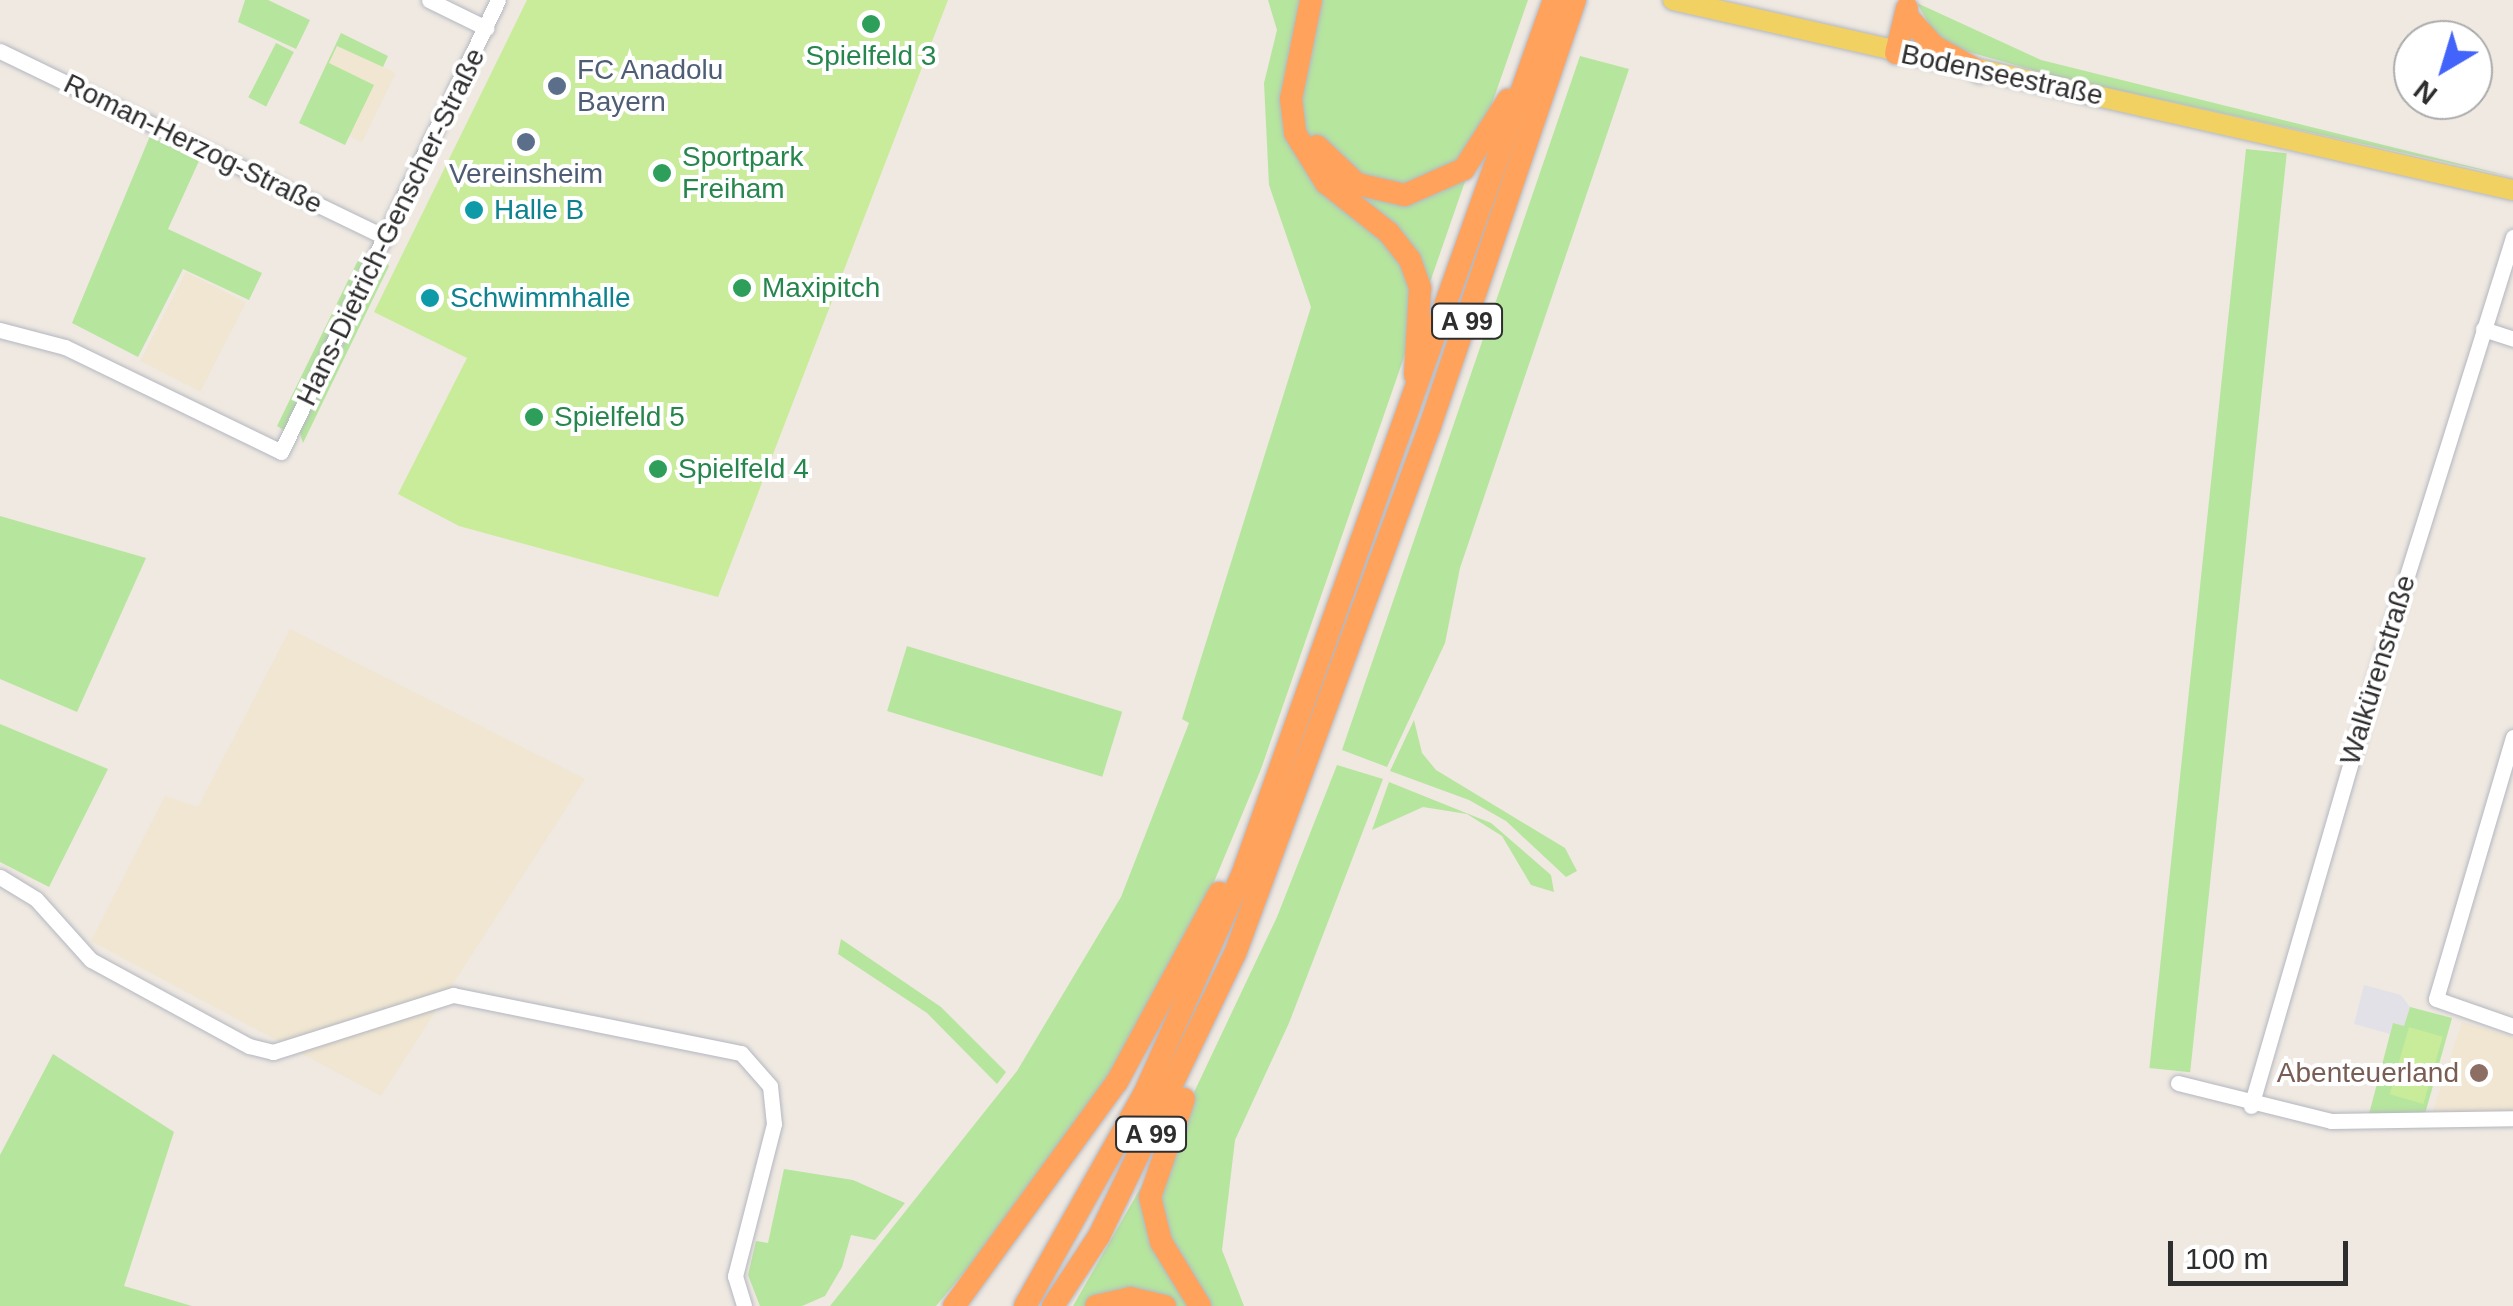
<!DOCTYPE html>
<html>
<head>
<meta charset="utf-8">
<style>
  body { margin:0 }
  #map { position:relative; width:2513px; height:1306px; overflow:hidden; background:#efe9e1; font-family:Arial,sans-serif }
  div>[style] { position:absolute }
  .industrial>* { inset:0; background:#e3e1e8 }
  .education>* { inset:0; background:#f0e6d1; transform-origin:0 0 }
  .green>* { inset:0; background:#b6e59e; transform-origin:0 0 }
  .pitch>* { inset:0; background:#c9ec9a; transform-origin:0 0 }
  .roads { filter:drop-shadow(0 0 2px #b4b7c1) drop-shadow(0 0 2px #b4b7c1) }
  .minor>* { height:15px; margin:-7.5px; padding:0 7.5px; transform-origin:7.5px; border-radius:7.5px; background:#fff }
  .major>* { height:20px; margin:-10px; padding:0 10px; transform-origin:10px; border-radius:10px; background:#f2d163 }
  .highway>* { height:22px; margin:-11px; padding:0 11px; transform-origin:11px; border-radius:11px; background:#ffa35c }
  .dots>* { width:28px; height:28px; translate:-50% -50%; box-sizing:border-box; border:5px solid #fff; border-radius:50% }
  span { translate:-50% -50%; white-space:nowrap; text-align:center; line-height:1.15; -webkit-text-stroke:8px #fff; paint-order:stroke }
  .shield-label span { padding:2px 8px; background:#fff; border:2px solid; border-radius:8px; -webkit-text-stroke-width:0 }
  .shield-label { font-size:25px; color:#2e2e2e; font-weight:700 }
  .leisure-label { font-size:28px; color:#27864d }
  .left { translate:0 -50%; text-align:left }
  .service-label { font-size:28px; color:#4e5e75 }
  .street-label { font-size:28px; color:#2e2e2e }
  .culture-label { font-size:28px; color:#0d838f }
  .education-label { font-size:28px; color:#785e54 }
  .right { translate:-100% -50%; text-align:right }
  .north { position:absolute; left:2393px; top:20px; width:100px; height:100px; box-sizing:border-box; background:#fff; border:2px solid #ababab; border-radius:50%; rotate:218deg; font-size:28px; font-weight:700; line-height:40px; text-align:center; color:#2e2e2e }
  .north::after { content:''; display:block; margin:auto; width:35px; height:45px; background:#4264fb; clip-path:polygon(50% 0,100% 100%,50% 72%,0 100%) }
  .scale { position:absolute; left:2168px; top:1241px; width:180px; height:45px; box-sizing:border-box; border:5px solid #2e2e2e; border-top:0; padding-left:12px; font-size:30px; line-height:35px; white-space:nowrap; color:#2e2e2e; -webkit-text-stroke:8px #fff; paint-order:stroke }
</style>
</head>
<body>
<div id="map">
  <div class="industrial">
    <i style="clip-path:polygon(2364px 985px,2401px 995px,2410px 1007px,2404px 1027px,2393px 1023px,2390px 1034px,2354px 1024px)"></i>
  </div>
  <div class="education">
    <i style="left:338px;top:45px;width:64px;height:77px;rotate:26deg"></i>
    <i style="left:186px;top:272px;width:67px;height:100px;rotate:27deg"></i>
    <i style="clip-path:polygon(290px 629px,585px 779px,381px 1096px,91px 941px,165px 796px,198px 807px)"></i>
    <i style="clip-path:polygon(2462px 1022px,2513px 1037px,2513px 1112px,2432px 1114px)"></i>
  </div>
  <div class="green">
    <i style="clip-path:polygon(245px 0,268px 0,310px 20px,296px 49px,238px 22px)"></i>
    <i style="clip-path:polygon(1268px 0,1528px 0,1261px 769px,1199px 918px,1138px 1036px,1019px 1207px,936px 1306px,830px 1306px,1017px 1071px,1121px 897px,1189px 723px,1182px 719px,1311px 307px,1269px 185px,1264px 83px,1277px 30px)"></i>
    <i style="clip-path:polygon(1917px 3px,2041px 60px,2513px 177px,2054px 76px,1951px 47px,1939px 42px)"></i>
    <i style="clip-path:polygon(341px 33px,388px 56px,383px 67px,337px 46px,329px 63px,374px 85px,345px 145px,299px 123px)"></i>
    <i style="left:276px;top:43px;width:20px;height:61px;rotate:27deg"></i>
    <i style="clip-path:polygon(1580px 56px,1629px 69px,1460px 568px,1445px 643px,1387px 767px,1342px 750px)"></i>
    <i style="clip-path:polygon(150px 136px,199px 161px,168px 229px,262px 273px,249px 300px,183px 269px,138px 357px,72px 323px)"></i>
    <i style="left:2246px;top:149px;width:41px;height:924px;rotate:6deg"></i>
    <i style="clip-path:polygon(362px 252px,367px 253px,285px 431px,277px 426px)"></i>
    <i style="clip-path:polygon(386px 262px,389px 266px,303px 443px,299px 430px)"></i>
    <i style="clip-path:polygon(0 516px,146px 558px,77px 712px,0 679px)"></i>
    <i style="left:907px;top:646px;width:225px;height:68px;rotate:17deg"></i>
    <i style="clip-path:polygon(1414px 720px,1422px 753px,1436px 770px,1565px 848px,1577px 871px,1566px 877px,1506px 821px,1469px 800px,1390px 771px)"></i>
    <i style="clip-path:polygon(0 724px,108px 769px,49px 887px,0 862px)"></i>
    <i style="clip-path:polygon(1337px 765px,1383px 779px,1289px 1023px,1235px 1140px,1222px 1250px,1244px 1306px,1073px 1306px,1188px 1105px,1277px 917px)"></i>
    <i style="clip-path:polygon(1389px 782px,1491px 823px,1551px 875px,1554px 892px,1531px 885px,1502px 836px,1467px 814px,1423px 807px,1372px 830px)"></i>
    <i style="clip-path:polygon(841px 939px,941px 1007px,1006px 1072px,997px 1084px,927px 1013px,838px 954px)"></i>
    <i style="clip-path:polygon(2410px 1007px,2452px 1018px,2425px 1114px,2369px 1114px,2393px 1023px,2404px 1026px)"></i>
    <i style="clip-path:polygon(53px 1054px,174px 1132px,124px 1286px,192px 1306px,0 1306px,0 1155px)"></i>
    <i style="clip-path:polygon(784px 1169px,853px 1180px,905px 1203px,875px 1240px,851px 1235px,842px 1267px,825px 1296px,802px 1306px,760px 1306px,748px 1275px,756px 1241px,768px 1243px)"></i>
  </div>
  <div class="pitch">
    <i style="clip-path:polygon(527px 0,948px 0,718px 597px,459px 526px,398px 494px,467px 358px,374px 312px)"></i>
    <i style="left:2409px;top:1027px;width:35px;height:70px;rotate:16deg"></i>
  </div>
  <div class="roads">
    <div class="minor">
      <i style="left:429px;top:0;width:64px;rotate:26.2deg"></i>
      <i style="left:0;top:51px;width:429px;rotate:25.8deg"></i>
      <i style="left:2483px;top:329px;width:32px;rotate:18deg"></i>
      <i style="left:0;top:330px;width:67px;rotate:14.7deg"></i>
      <i style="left:65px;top:347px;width:240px;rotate:25.9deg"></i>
      <i style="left:281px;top:452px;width:501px;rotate:-64.35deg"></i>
      <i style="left:2513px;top:737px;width:273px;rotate:106.4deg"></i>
      <i style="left:2436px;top:999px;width:82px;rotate:19.3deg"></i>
      <i style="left:0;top:877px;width:42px;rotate:31.4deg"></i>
      <i style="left:36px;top:899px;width:82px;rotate:48deg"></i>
      <i style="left:91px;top:960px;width:180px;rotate:28.6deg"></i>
      <i style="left:249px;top:1046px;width:25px;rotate:14deg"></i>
      <i style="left:273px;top:1052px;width:189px;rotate:-17.6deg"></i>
      <i style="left:453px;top:995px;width:294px;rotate:11.4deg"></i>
      <i style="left:741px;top:1053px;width:44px;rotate:48.7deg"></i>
      <i style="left:770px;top:1086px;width:38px;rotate:84deg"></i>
      <i style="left:774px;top:1124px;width:157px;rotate:104.4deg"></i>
      <i style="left:735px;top:1276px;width:31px;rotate:73deg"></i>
      <i style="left:2178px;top:1083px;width:158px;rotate:13.9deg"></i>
      <i style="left:2331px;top:1121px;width:182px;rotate:-0.9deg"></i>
      <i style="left:2251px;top:1106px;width:476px;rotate:-73.8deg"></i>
      <i style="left:2384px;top:649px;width:432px;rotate:-72.6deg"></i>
    </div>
    <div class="major">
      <i style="left:1673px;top:0;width:861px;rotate:12.75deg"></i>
    </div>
    <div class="highway">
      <i style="left:1311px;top:0;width:101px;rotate:101.4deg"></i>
      <i style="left:1291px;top:99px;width:34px;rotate:83deg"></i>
      <i style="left:1295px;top:133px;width:59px;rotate:58.2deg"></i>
      <i style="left:1326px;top:183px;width:80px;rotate:38.4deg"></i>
      <i style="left:1389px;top:233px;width:34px;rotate:52deg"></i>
      <i style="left:1410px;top:260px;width:30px;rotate:70deg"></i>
      <i style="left:1420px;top:288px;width:87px;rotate:93.3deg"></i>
      <i style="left:1906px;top:15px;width:42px;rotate:47.9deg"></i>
      <i style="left:1934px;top:46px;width:53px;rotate:29.5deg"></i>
      <i style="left:1896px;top:53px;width:46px;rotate:-76.3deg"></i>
      <i style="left:1317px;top:146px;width:55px;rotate:43.5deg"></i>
      <i style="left:1357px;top:184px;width:49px;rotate:12.9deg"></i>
      <i style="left:1405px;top:195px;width:64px;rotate:-23.8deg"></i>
      <i style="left:1464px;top:169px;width:82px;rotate:-57.5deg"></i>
      <i style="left:1184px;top:1099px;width:104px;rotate:109.1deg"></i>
      <i style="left:1150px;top:1197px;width:46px;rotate:76.3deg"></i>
      <i style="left:1161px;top:1242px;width:75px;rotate:58.6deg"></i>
      <i style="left:954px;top:1306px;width:277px;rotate:-54deg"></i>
      <i style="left:1117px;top:1082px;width:215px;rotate:-61.6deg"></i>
      <i style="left:1025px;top:1306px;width:243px;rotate:-60.7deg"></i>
      <i style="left:1144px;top:1094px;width:240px;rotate:-65.9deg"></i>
      <i style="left:1242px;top:875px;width:929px;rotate:-70.38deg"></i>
      <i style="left:1053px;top:1306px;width:84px;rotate:-56.7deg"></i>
      <i style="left:1099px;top:1236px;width:313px;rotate:-64.3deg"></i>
      <i style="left:1235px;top:954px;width:563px;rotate:-69.73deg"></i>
      <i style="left:1430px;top:426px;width:450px;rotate:-71.2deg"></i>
      <i style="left:1096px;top:1306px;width:35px;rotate:-13deg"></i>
      <i style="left:1130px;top:1298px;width:36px;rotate:13deg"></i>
    </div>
  </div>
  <div class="dots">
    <i style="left:871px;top:24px;background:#2e9e5b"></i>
    <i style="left:557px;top:86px;background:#5c6f8a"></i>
    <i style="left:526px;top:142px;background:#5c6f8a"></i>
    <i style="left:662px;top:173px;background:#2e9e5b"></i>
    <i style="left:474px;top:210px;background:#0f9aa8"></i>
    <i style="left:742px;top:288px;background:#2e9e5b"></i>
    <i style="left:430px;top:298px;background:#0f9aa8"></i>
    <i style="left:534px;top:417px;background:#2e9e5b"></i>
    <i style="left:658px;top:469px;background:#2e9e5b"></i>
    <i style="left:2479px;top:1073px;background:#8d6e63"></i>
  </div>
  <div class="shield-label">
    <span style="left:1467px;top:321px">A 99</span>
    <span style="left:1151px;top:1134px">A 99</span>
  </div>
  <div class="leisure-label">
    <span style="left:871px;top:56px">Spielfeld 3</span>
    <span class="left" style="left:682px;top:173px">Sportpark<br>Freiham</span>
    <span class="left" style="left:762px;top:288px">Maxipitch</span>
    <span class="left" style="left:554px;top:417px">Spielfeld 5</span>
    <span class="left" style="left:678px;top:469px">Spielfeld 4</span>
  </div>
  <div class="service-label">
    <span class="left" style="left:577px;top:86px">FC Anadolu<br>Bayern</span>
    <span style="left:526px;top:174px">Vereinsheim</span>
  </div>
  <div class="street-label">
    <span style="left:2002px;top:75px;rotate:12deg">Bodenseestraße</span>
    <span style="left:193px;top:144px;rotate:26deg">Roman-Herzog-Straße</span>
    <span style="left:391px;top:227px;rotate:-64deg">Hans-Dietrich-Genscher-Straße</span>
    <span style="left:2378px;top:670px;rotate:-73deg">Walkürenstraße</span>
  </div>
  <div class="culture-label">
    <span class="left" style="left:494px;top:210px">Halle B</span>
    <span class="left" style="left:450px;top:298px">Schwimmhalle</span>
  </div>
  <div class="education-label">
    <span class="right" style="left:2459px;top:1073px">Abenteuerland</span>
  </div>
  <div class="north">N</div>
  <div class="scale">100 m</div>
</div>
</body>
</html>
